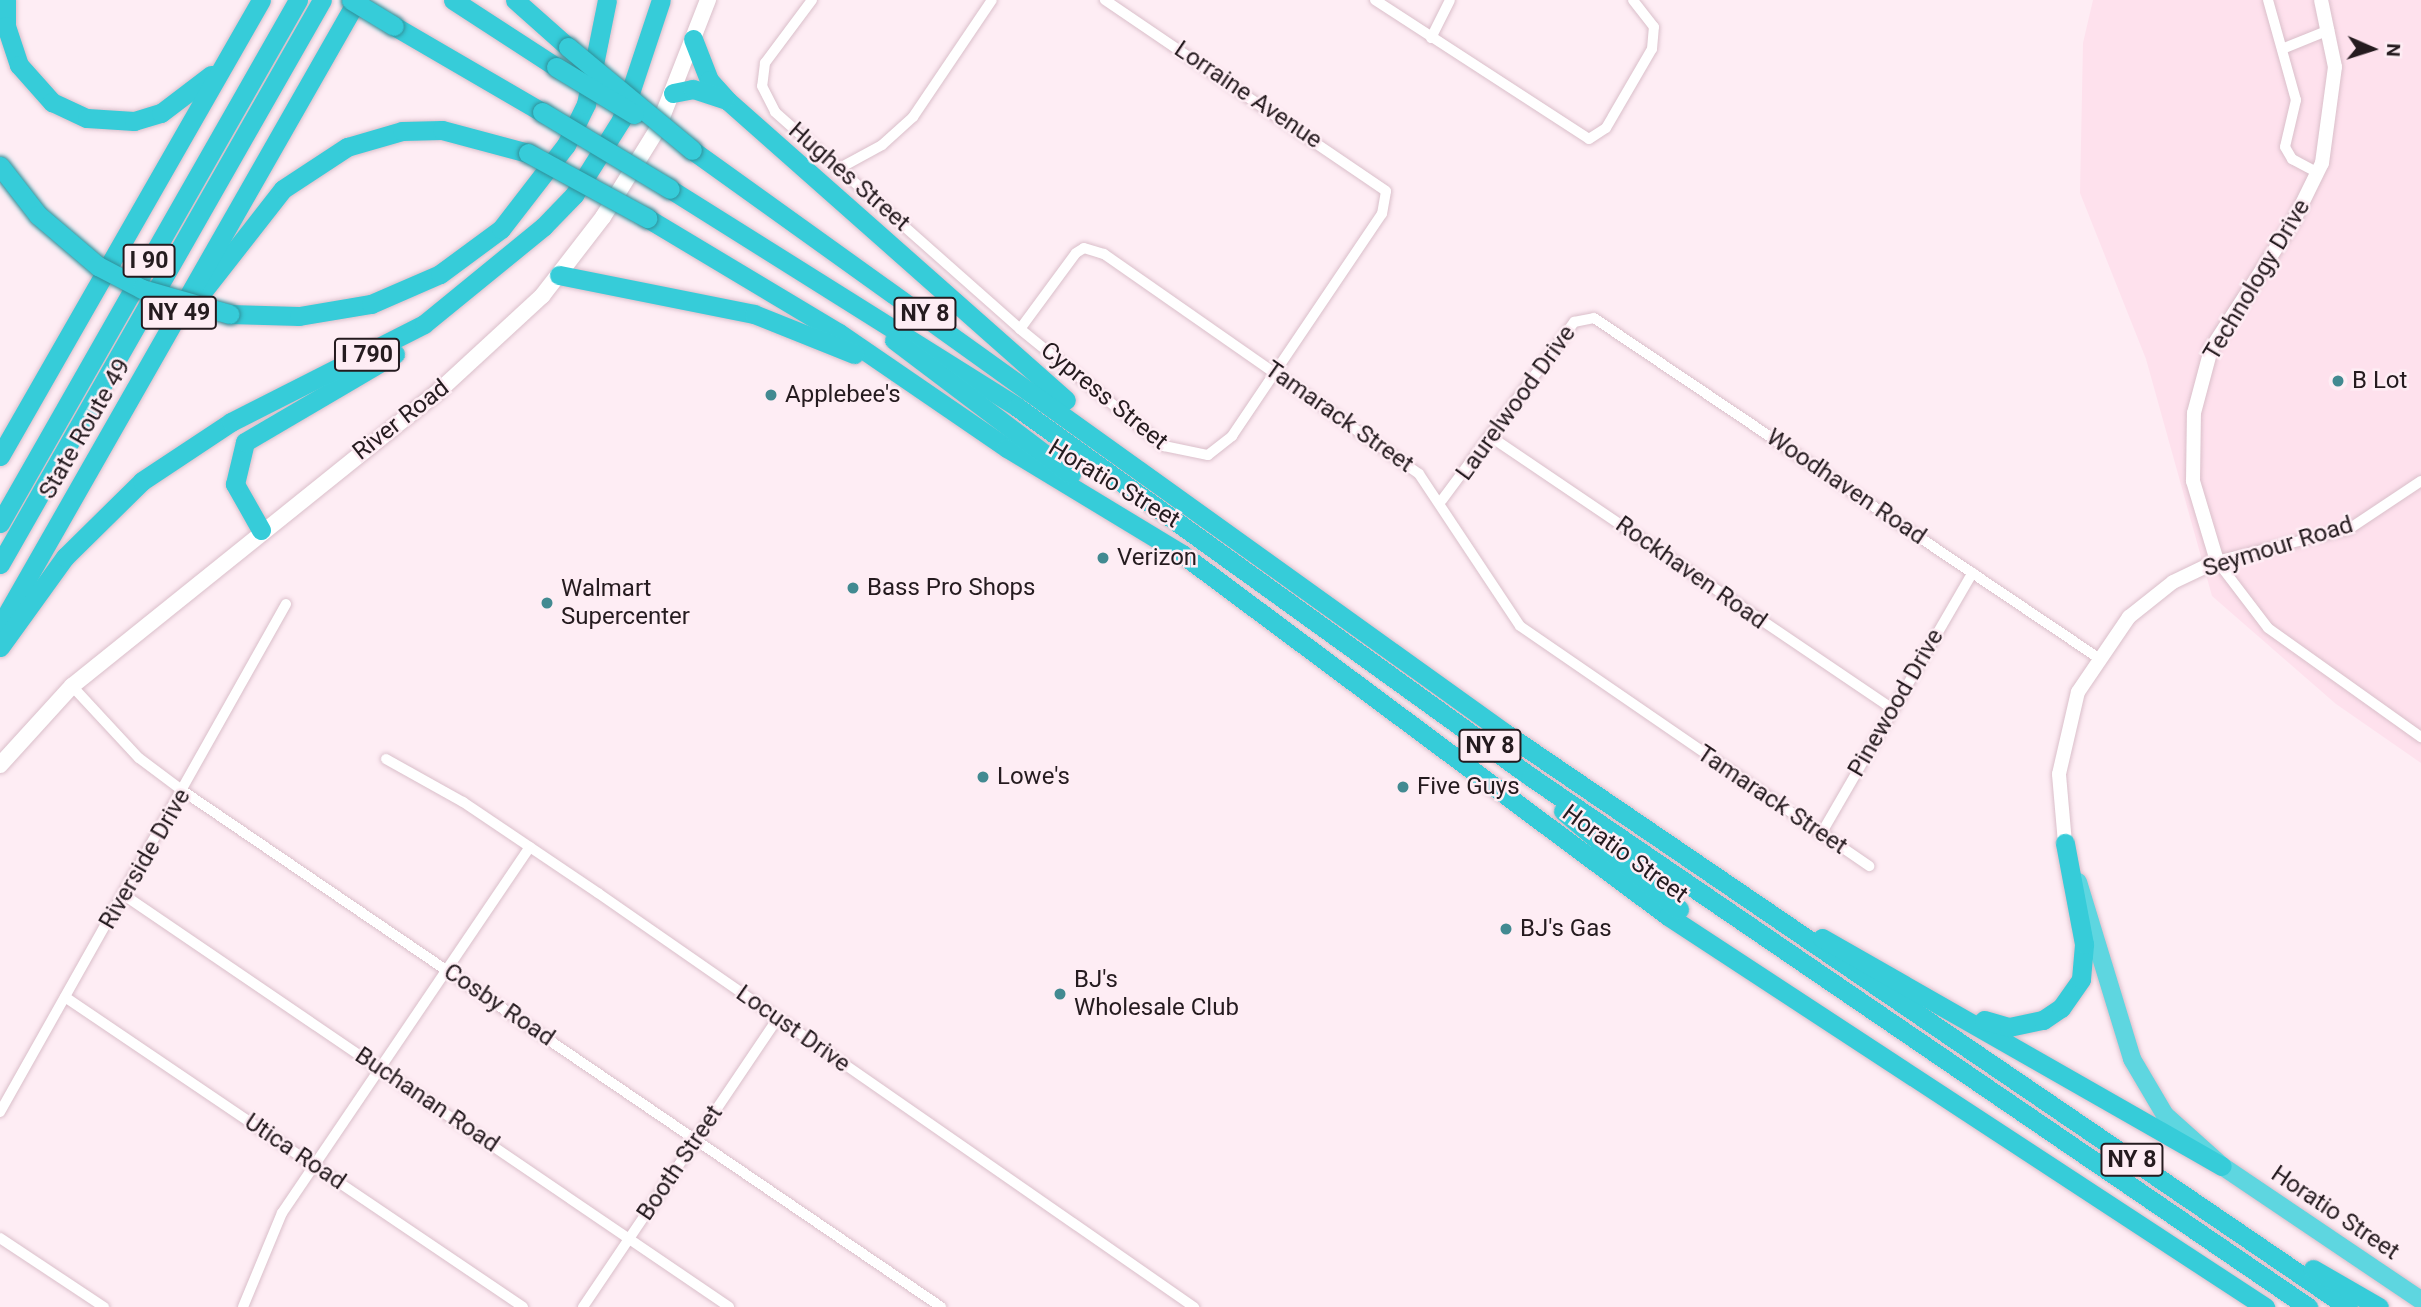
<!DOCTYPE html>
<html>
<head>
<meta charset="utf-8">
<style>
  body { margin:0 }
  #map { position:relative; width:2421px; height:1307px; overflow:hidden; background:#feedf4; font-family:Roboto,sans-serif }
  div>[style] { position:absolute }
  .built>* { inset:0; background:#fee1ed }
  .roads { filter:drop-shadow(0 0 2px #dabfca) drop-shadow(0 0 2px #dabfca) }
  .minor>* { height:10px; margin:-5px; padding:0 5px; transform-origin:5px; border-radius:5px; background:#fff }
  .tertiary>* { height:14px; margin:-7px; padding:0 7px; transform-origin:7px; border-radius:7px; background:#fff }
  .secondary>* { height:16px; margin:-8px; padding:0 8px; transform-origin:8px; border-radius:8px; background:#fff }
  .trunk>* { height:18px; margin:-9px; padding:0 9px; transform-origin:9px; border-radius:9px; background:#5ed6e0 }
  .motorway>* { height:19px; margin:-9.5px; padding:0 9.5px; transform-origin:9.5px; border-radius:9.5px; background:#36ccd9 }
  .bridges { filter:drop-shadow(0 0 2px #308e98) drop-shadow(0 0 2px #308e98) }
  .motorway-bridge>* { height:19px; margin:-9.5px; padding:0 9.5px; transform-origin:9.5px; border-radius:9.5px; background:#36ccd9 }
  .dots>* { width:19px; height:19px; translate:-50% -50%; box-sizing:border-box; border:4px solid #feedf4; border-radius:50% }
  span { translate:-50% -50%; white-space:nowrap; text-align:center; line-height:1.15; -webkit-text-stroke:5px #feedf4; paint-order:stroke }
  .shield-label span { padding:2px 5px; background:#feedf4; border:2px solid; border-radius:5px; -webkit-text-stroke-width:0 }
  .shield-label { font-size:23px; color:#251b1f; font-weight:700 }
  .street-label { font-size:24px; color:#251b1f }
  .poi-label { font-size:24px; color:#251b1f }
  .left { translate:0 -50%; text-align:left }
  .north { position:absolute; left:2337px; top:14px; width:70px; height:70px; -webkit-text-stroke:5px #feedf4; paint-order:stroke; rotate:93deg; font-size:19px; font-weight:700; line-height:28px; text-align:center; color:#251b1f }
  .north::after { content:''; display:block; margin:auto; width:24px; height:32px; background:#251b1f; clip-path:polygon(50% 0,100% 100%,50% 72%,0 100%) }
</style>
</head>
<body>
<div id="map">
  <div class="built">
    <i style="clip-path:polygon(2093px 0,2421px 0,2421px 763px,2336px 704px,2212px 596px,2146px 359px,2080px 193px,2083px 43px)"></i>
  </div>
  <div class="roads">
    <div class="minor">
      <i style="left:812px;top:0;width:79px;rotate:126.7deg"></i>
      <i style="left:765px;top:63px;width:23px;rotate:97deg"></i>
      <i style="left:762px;top:86px;width:29px;rotate:63deg"></i>
      <i style="left:775px;top:112px;width:327px;rotate:41.5deg"></i>
      <i style="left:1020px;top:329px;width:186px;rotate:39.1deg"></i>
      <i style="left:1164px;top:446px;width:45px;rotate:11.6deg"></i>
      <i style="left:1208px;top:455px;width:31px;rotate:-38deg"></i>
      <i style="left:1232px;top:436px;width:268px;rotate:-56deg"></i>
      <i style="left:1382px;top:214px;width:23px;rotate:-80deg"></i>
      <i style="left:1386px;top:191px;width:340px;rotate:-145.8deg"></i>
      <i style="left:1375px;top:0;width:255px;rotate:33deg"></i>
      <i style="left:1589px;top:139px;width:20px;rotate:-33deg"></i>
      <i style="left:1606px;top:128px;width:91px;rotate:-59.8deg"></i>
      <i style="left:1652px;top:49px;width:22px;rotate:-85deg"></i>
      <i style="left:1654px;top:27px;width:34px;rotate:-128deg"></i>
      <i style="left:2268px;top:0;width:104px;rotate:74.4deg"></i>
      <i style="left:2296px;top:100px;width:48px;rotate:103.2deg"></i>
      <i style="left:2285px;top:147px;width:14px;rotate:60deg"></i>
      <i style="left:2292px;top:159px;width:30px;rotate:28deg"></i>
      <i style="left:1431px;top:38px;width:42px;rotate:-63.4deg"></i>
      <i style="left:2282px;top:49px;width:51px;rotate:-22deg"></i>
      <i style="left:838px;top:169px;width:50px;rotate:-28.6deg"></i>
      <i style="left:882px;top:145px;width:42px;rotate:-42.1deg"></i>
      <i style="left:913px;top:117px;width:141px;rotate:-56deg"></i>
      <i style="left:1020px;top:329px;width:94px;rotate:-53.6deg"></i>
      <i style="left:1076px;top:253px;width:9px;rotate:-32deg"></i>
      <i style="left:1084px;top:248px;width:21px;rotate:17deg"></i>
      <i style="left:1104px;top:254px;width:384px;rotate:34.9deg"></i>
      <i style="left:1419px;top:474px;width:182px;rotate:56.4deg"></i>
      <i style="left:1520px;top:626px;width:424px;rotate:34.5deg"></i>
      <i style="left:1491px;top:437px;width:484px;rotate:34.1deg"></i>
      <i style="left:2421px;top:481px;width:87px;rotate:146.3deg"></i>
      <i style="left:2349px;top:529px;width:136px;rotate:166.4deg"></i>
      <i style="left:2217px;top:561px;width:84px;rotate:52.7deg"></i>
      <i style="left:2268px;top:628px;width:188px;rotate:35.5deg"></i>
      <i style="left:1442px;top:500px;width:222px;rotate:-53.4deg"></i>
      <i style="left:1574px;top:322px;width:20px;rotate:-11deg"></i>
      <i style="left:1594px;top:318px;width:607px;rotate:33.98deg"></i>
      <i style="left:72px;top:686px;width:98px;rotate:47.1deg"></i>
      <i style="left:139px;top:758px;width:55px;rotate:36.9deg"></i>
      <i style="left:183px;top:791px;width:917px;rotate:34.24deg"></i>
      <i style="left:386px;top:759px;width:88px;rotate:29.2deg"></i>
      <i style="left:463px;top:802px;width:163px;rotate:34deg"></i>
      <i style="left:598px;top:893px;width:726px;rotate:34.79deg"></i>
      <i style="left:1821px;top:834px;width:302px;rotate:-59.9deg"></i>
      <i style="left:124px;top:895px;width:732px;rotate:34.25deg"></i>
      <i style="left:65px;top:997px;width:553px;rotate:34.09deg"></i>
      <i style="left:0;top:1112px;width:583px;rotate:-60.62deg"></i>
      <i style="left:0;top:1238px;width:125px;rotate:33.6deg"></i>
      <i style="left:243px;top:1307px;width:102px;rotate:-67.5deg"></i>
      <i style="left:282px;top:1213px;width:442px;rotate:-55.9deg"></i>
      <i style="left:583px;top:1307px;width:347px;rotate:-56deg"></i>
    </div>
    <div class="tertiary">
      <i style="left:2065px;top:843px;width:69px;rotate:-95deg"></i>
      <i style="left:2059px;top:774px;width:84px;rotate:-77deg"></i>
      <i style="left:2078px;top:692px;width:91px;rotate:-55.8deg"></i>
      <i style="left:2129px;top:617px;width:56px;rotate:-38.5deg"></i>
      <i style="left:2173px;top:582px;width:49px;rotate:-25.5deg"></i>
      <i style="left:2217px;top:561px;width:84px;rotate:-106.7deg"></i>
      <i style="left:2193px;top:481px;width:68px;rotate:-89.2deg"></i>
      <i style="left:2194px;top:413px;width:66px;rotate:-75.1deg"></i>
      <i style="left:2211px;top:349px;width:151px;rotate:-57.2deg"></i>
      <i style="left:2293px;top:222px;width:66px;rotate:-63.8deg"></i>
      <i style="left:2322px;top:163px;width:97px;rotate:-82.3deg"></i>
      <i style="left:2335px;top:67px;width:68px;rotate:-101.8deg"></i>
    </div>
    <div class="secondary">
      <i style="left:0;top:765px;width:107px;rotate:-47.7deg"></i>
      <i style="left:72px;top:686px;width:472px;rotate:-38.8deg"></i>
      <i style="left:440px;top:390px;width:139px;rotate:-42.7deg"></i>
      <i style="left:542px;top:296px;width:100px;rotate:-52.3deg"></i>
      <i style="left:603px;top:217px;width:102px;rotate:-58.2deg"></i>
      <i style="left:657px;top:130px;width:140px;rotate:-68.6deg"></i>
    </div>
    <div class="trunk">
      <i style="left:2078px;top:882px;width:185px;rotate:73deg"></i>
      <i style="left:2132px;top:1059px;width:65px;rotate:59.5deg"></i>
      <i style="left:2165px;top:1115px;width:76px;rotate:41.8deg"></i>
      <i style="left:2222px;top:1166px;width:240px;rotate:34deg"></i>
    </div>
    <div class="motorway">
      <i style="left:6px;top:0;width:26px;rotate:90deg"></i>
      <i style="left:6px;top:26px;width:41px;rotate:71.6deg"></i>
      <i style="left:19px;top:65px;width:50px;rotate:48.3deg"></i>
      <i style="left:52px;top:102px;width:38px;rotate:25deg"></i>
      <i style="left:87px;top:118px;width:47px;rotate:3.7deg"></i>
      <i style="left:134px;top:121px;width:28px;rotate:-17deg"></i>
      <i style="left:161px;top:113px;width:63px;rotate:-37.2deg"></i>
      <i style="left:453px;top:0;width:123px;rotate:33deg"></i>
      <i style="left:515px;top:0;width:71px;rotate:41.6deg"></i>
      <i style="left:394px;top:26px;width:171px;rotate:30.2deg"></i>
      <i style="left:693px;top:39px;width:44px;rotate:68.7deg"></i>
      <i style="left:709px;top:80px;width:28px;rotate:48deg"></i>
      <i style="left:728px;top:101px;width:451px;rotate:41.5deg"></i>
      <i style="left:673px;top:93px;width:20px;rotate:-11deg"></i>
      <i style="left:693px;top:89px;width:33px;rotate:18deg"></i>
      <i style="left:692px;top:150px;width:1000px;rotate:35.64deg"></i>
      <i style="left:1505px;top:733px;width:1020px;rotate:34.25deg"></i>
      <i style="left:670px;top:189px;width:410px;rotate:32.1deg"></i>
      <i style="left:1017px;top:407px;width:633px;rotate:35.75deg"></i>
      <i style="left:1531px;top:777px;width:941px;rotate:34.3deg"></i>
      <i style="left:647px;top:218px;width:224px;rotate:30.9deg"></i>
      <i style="left:839px;top:333px;width:204px;rotate:34.4deg"></i>
      <i style="left:1007px;top:448px;width:205px;rotate:31.2deg"></i>
      <i style="left:1182px;top:554px;width:606px;rotate:36.68deg"></i>
      <i style="left:1668px;top:916px;width:714px;rotate:33.22deg"></i>
      <i style="left:559px;top:275px;width:199px;rotate:11.3deg"></i>
      <i style="left:754px;top:314px;width:108px;rotate:21.8deg"></i>
      <i style="left:204px;top:290px;width:128px;rotate:-52deg"></i>
      <i style="left:283px;top:189px;width:77px;rotate:-33.3deg"></i>
      <i style="left:347px;top:147px;width:57px;rotate:-16.2deg"></i>
      <i style="left:402px;top:131px;width:40px;rotate:-1.4deg"></i>
      <i style="left:442px;top:130px;width:89px;rotate:15deg"></i>
      <i style="left:229px;top:314px;width:70px;rotate:1.6deg"></i>
      <i style="left:299px;top:316px;width:73px;rotate:-9.5deg"></i>
      <i style="left:371px;top:304px;width:75px;rotate:-23.5deg"></i>
      <i style="left:440px;top:274px;width:76px;rotate:-36.4deg"></i>
      <i style="left:501px;top:229px;width:106px;rotate:-52.3deg"></i>
      <i style="left:566px;top:145px;width:46px;rotate:-64deg"></i>
      <i style="left:586px;top:104px;width:106px;rotate:-78.6deg"></i>
      <i style="left:894px;top:340px;width:222px;rotate:37.1deg"></i>
      <i style="left:0;top:456px;width:525px;rotate:-60.21deg"></i>
      <i style="left:0;top:523px;width:602px;rotate:-60.33deg"></i>
      <i style="left:261px;top:530px;width:53px;rotate:-119.5deg"></i>
      <i style="left:235px;top:484px;width:43px;rotate:-76.6deg"></i>
      <i style="left:245px;top:442px;width:174px;rotate:-30.4deg"></i>
      <i style="left:0;top:564px;width:649px;rotate:-60.28deg"></i>
      <i style="left:0;top:626px;width:721px;rotate:-60.3deg"></i>
      <i style="left:0;top:647px;width:111px;rotate:-54.2deg"></i>
      <i style="left:65px;top:557px;width:108px;rotate:-44.6deg"></i>
      <i style="left:142px;top:481px;width:107px;rotate:-33.5deg"></i>
      <i style="left:231px;top:422px;width:216px;rotate:-26.9deg"></i>
      <i style="left:424px;top:324px;width:154px;rotate:-39.2deg"></i>
      <i style="left:543px;top:227px;width:45px;rotate:-45.9deg"></i>
      <i style="left:574px;top:195px;width:89px;rotate:-57.9deg"></i>
      <i style="left:621px;top:120px;width:126px;rotate:-71.6deg"></i>
      <i style="left:1563px;top:811px;width:152px;rotate:40.2deg"></i>
      <i style="left:1822px;top:938px;width:460px;rotate:29.7deg"></i>
      <i style="left:1984px;top:1020px;width:26px;rotate:16deg"></i>
      <i style="left:2009px;top:1027px;width:35px;rotate:-12deg"></i>
      <i style="left:2043px;top:1020px;width:22px;rotate:-34deg"></i>
      <i style="left:2061px;top:1008px;width:35px;rotate:-55deg"></i>
      <i style="left:2081px;top:979px;width:35px;rotate:-85deg"></i>
      <i style="left:2084px;top:944px;width:103px;rotate:-100.7deg"></i>
      <i style="left:2313px;top:1269px;width:76px;rotate:29.9deg"></i>
    </div>
  </div>
  <div class="bridges">
    <div class="motorway-bridge">
      <i style="left:351px;top:0;width:50px;rotate:31.2deg"></i>
      <i style="left:568px;top:47px;width:161px;rotate:39.7deg"></i>
      <i style="left:556px;top:67px;width:91px;rotate:31.1deg"></i>
      <i style="left:542px;top:112px;width:149px;rotate:31deg"></i>
      <i style="left:528px;top:153px;width:136px;rotate:28.6deg"></i>
      <i style="left:0;top:166px;width:62px;rotate:52.2deg"></i>
      <i style="left:38px;top:215px;width:79px;rotate:40.4deg"></i>
      <i style="left:98px;top:266px;width:50px;rotate:27.6deg"></i>
      <i style="left:142px;top:289px;width:91px;rotate:16deg"></i>
    </div>
  </div>
  <div class="dots">
    <i style="left:2338px;top:381px;background:#428a91"></i>
    <i style="left:771px;top:395px;background:#428a91"></i>
    <i style="left:1103px;top:558px;background:#428a91"></i>
    <i style="left:853px;top:588px;background:#428a91"></i>
    <i style="left:547px;top:603px;background:#428a91"></i>
    <i style="left:983px;top:777px;background:#428a91"></i>
    <i style="left:1403px;top:787px;background:#428a91"></i>
    <i style="left:1506px;top:929px;background:#428a91"></i>
    <i style="left:1060px;top:994px;background:#428a91"></i>
  </div>
  <div class="shield-label">
    <span style="left:149px;top:261px">I 90</span>
    <span style="left:179px;top:313px">NY 49</span>
    <span style="left:925px;top:314px">NY 8</span>
    <span style="left:367px;top:355px">I 790</span>
    <span style="left:1490px;top:746px">NY 8</span>
    <span style="left:2132px;top:1160px">NY 8</span>
  </div>
  <div class="street-label">
    <span style="left:1248px;top:95px;rotate:34deg">Lorraine Avenue</span>
    <span style="left:849px;top:177px;rotate:41deg">Hughes Street</span>
    <span style="left:2257px;top:280px;rotate:-59deg">Technology Drive</span>
    <span style="left:1104px;top:396px;rotate:39deg">Cypress Street</span>
    <span style="left:1516px;top:403px;rotate:-54deg">Laurelwood Drive</span>
    <span style="left:1339px;top:417px;rotate:35deg">Tamarack Street</span>
    <span style="left:401px;top:420px;rotate:-38deg">River Road</span>
    <span style="left:85px;top:429px;rotate:-60deg">State Route 49</span>
    <span style="left:1114px;top:484px;rotate:31deg">Horatio Street</span>
    <span style="left:1846px;top:487px;rotate:34deg">Woodhaven Road</span>
    <span style="left:2278px;top:547px;rotate:-17deg">Seymour Road</span>
    <span style="left:1691px;top:573px;rotate:35deg">Rockhaven Road</span>
    <span style="left:1896px;top:703px;rotate:-60deg">Pinewood Drive</span>
    <span style="left:1772px;top:800px;rotate:34deg">Tamarack Street</span>
    <span style="left:1625px;top:854px;rotate:36deg">Horatio Street</span>
    <span style="left:145px;top:859px;rotate:-60deg">Riverside Drive</span>
    <span style="left:499px;top:1005px;rotate:34deg">Cosby Road</span>
    <span style="left:793px;top:1029px;rotate:35deg">Locust Drive</span>
    <span style="left:427px;top:1100px;rotate:34deg">Buchanan Road</span>
    <span style="left:295px;top:1152px;rotate:34deg">Utica Road</span>
    <span style="left:680px;top:1163px;rotate:-56deg">Booth Street</span>
    <span style="left:2335px;top:1213px;rotate:34deg">Horatio Street</span>
  </div>
  <div class="poi-label">
    <span class="left" style="left:2352px;top:381px">B Lot</span>
    <span class="left" style="left:785px;top:395px">Applebee's</span>
    <span class="left" style="left:1117px;top:558px">Verizon</span>
    <span class="left" style="left:867px;top:588px">Bass Pro Shops</span>
    <span class="left" style="left:561px;top:603px">Walmart<br>Supercenter</span>
    <span class="left" style="left:997px;top:777px">Lowe's</span>
    <span class="left" style="left:1417px;top:787px">Five Guys</span>
    <span class="left" style="left:1520px;top:929px">BJ's Gas</span>
    <span class="left" style="left:1074px;top:994px">BJ's<br>Wholesale Club</span>
  </div>
  <div class="north">N</div>
</div>
</body>
</html>
